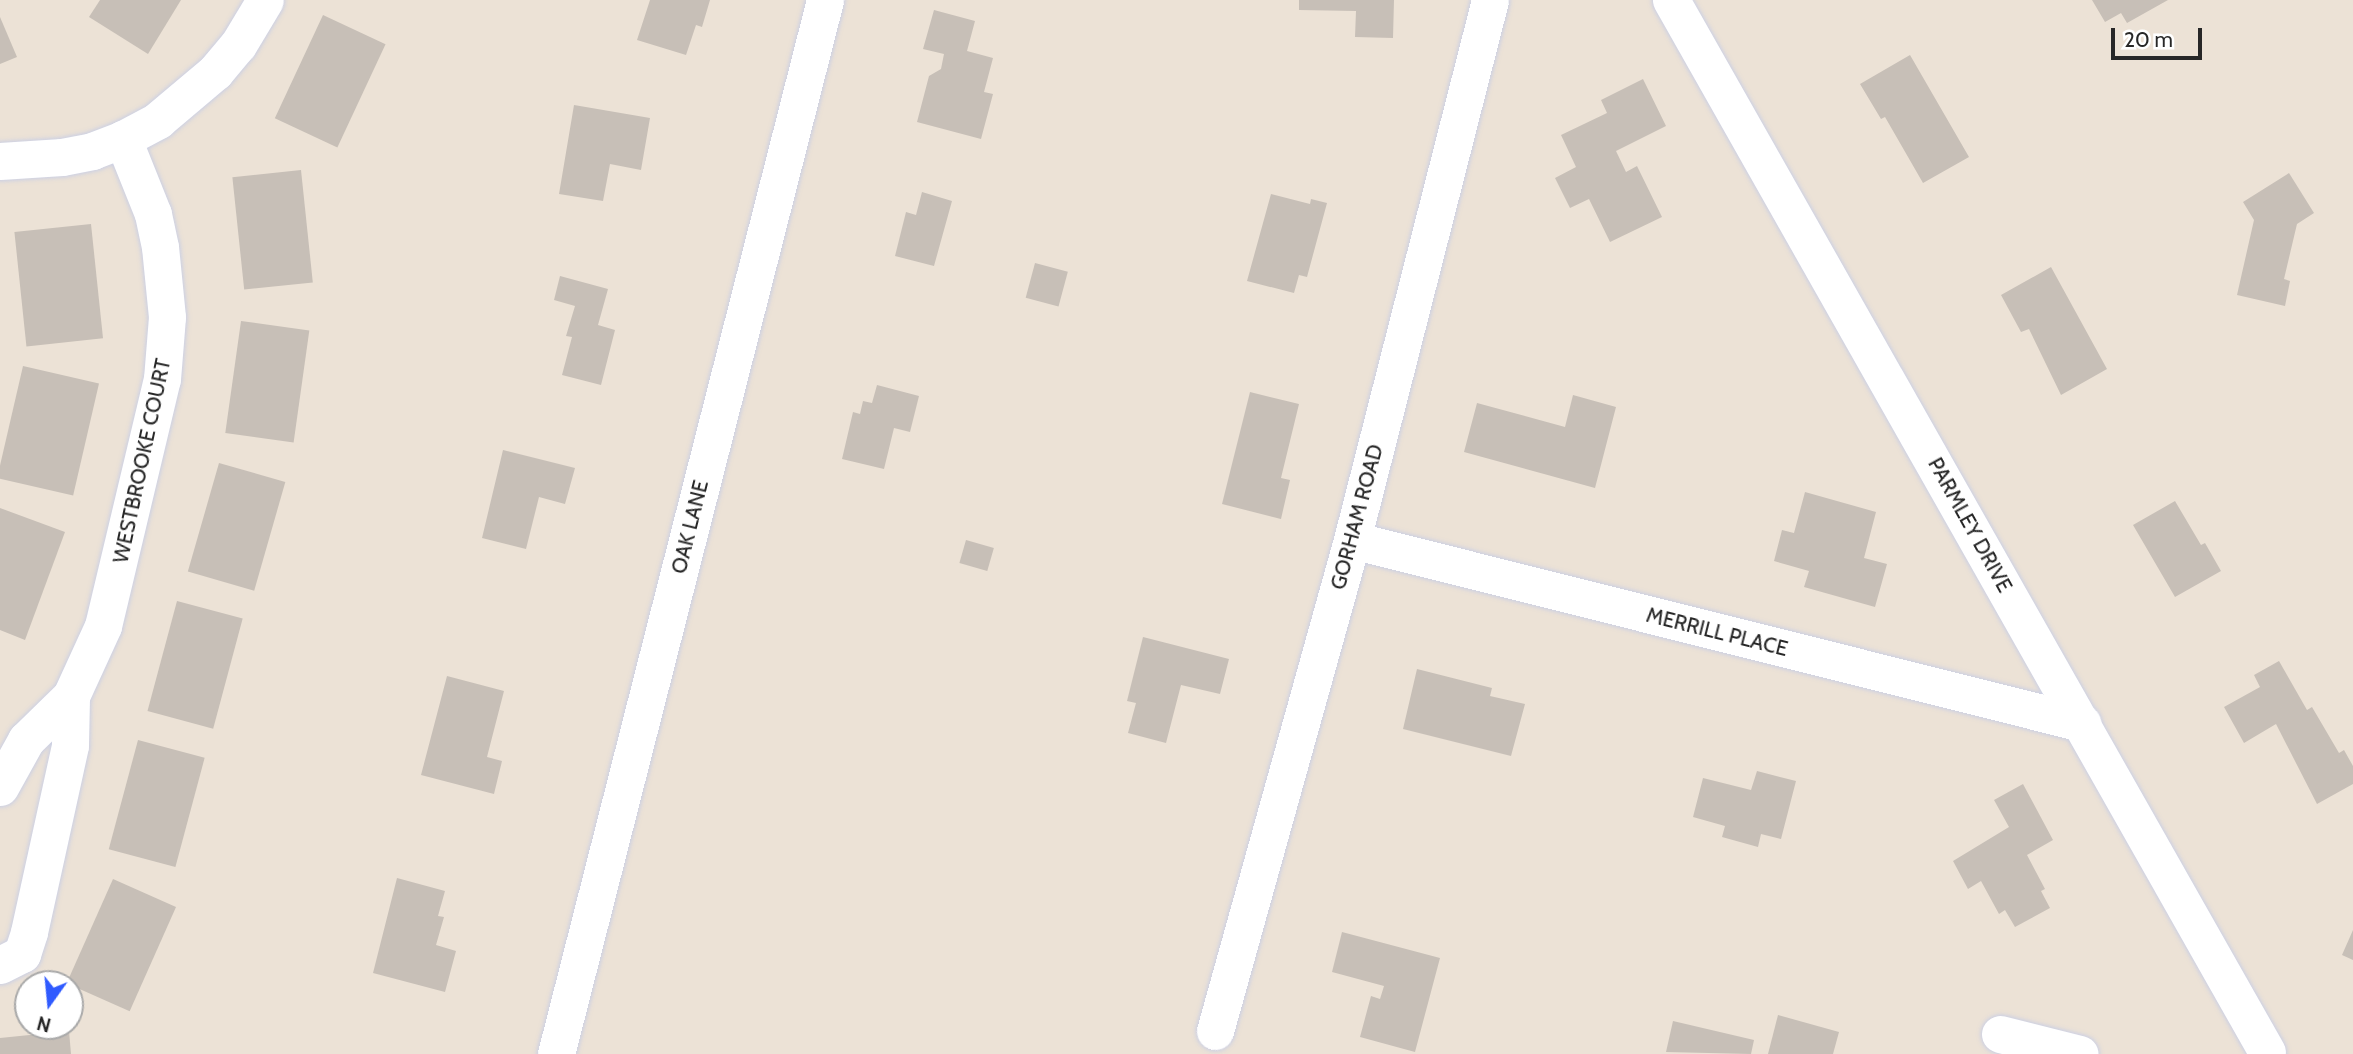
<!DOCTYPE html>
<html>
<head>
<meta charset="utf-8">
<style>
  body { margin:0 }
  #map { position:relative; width:2353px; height:1054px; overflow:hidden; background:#ece2d6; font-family:Cabin,sans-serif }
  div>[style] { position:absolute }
  .building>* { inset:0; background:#c7bfb7; transform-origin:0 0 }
  .roads { filter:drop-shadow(0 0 2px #ccd0e3) drop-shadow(0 0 2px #ccd0e3) }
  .minor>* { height:37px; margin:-18.5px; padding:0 18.5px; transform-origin:18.5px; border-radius:18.5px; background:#fff }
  span { translate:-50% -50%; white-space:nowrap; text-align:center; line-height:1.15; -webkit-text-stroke:5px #fff; paint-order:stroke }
  .street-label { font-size:21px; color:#272727 }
  .north { position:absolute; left:14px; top:970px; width:70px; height:70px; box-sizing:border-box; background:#fff; border:2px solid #a9a9a9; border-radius:50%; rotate:195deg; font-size:19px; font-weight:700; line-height:28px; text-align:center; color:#272727 }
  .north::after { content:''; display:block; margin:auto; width:24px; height:32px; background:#305bff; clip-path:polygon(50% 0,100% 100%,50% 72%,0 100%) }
  .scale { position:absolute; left:2111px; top:28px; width:91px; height:32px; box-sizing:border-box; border:4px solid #272727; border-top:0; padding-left:9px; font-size:21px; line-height:24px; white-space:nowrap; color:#272727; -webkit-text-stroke:5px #fff; paint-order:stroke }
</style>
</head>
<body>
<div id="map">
  <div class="building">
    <i style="clip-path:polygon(100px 0,181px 0,148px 54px,89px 17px)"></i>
    <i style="clip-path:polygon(650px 0,710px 0,702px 27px,696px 25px,686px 55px,637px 40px)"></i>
    <i style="clip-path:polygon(1299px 0,1394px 0,1393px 38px,1355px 37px,1356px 11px,1299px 10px)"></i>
    <i style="clip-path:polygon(2092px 0,2168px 0,2127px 23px,2121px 13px,2105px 22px)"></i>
    <i style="clip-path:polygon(934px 10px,975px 21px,967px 51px,993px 58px,984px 92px,993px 94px,981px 139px,917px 122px,929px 76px,941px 69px,944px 54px,923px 49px)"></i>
    <i style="left:323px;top:15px;width:69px;height:114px;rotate:25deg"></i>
    <i style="clip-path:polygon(0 17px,17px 57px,0 64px)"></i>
    <i style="clip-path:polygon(1910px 55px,1969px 157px,1923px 183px,1885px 117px,1881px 119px,1860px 84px)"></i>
    <i style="clip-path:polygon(1643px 79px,1666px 126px,1616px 151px,1626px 172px,1637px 166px,1662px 217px,1610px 242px,1589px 199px,1570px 208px,1555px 178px,1576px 167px,1561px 135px,1607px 113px,1601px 100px)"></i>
    <i style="clip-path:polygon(574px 105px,650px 118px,641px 170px,610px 164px,603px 201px,559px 194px)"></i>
    <i style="left:301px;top:170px;width:113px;height:69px;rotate:84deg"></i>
    <i style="clip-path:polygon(2289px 173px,2314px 213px,2297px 224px,2284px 279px,2290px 281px,2285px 306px,2237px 295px,2254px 220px,2243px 202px)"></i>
    <i style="clip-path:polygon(922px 192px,952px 201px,934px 266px,895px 256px,906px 212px,916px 215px)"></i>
    <i style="clip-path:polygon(1271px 194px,1310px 204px,1311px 199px,1327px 203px,1307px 277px,1299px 275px,1294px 293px,1247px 281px)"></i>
    <i style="left:91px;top:224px;width:115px;height:77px;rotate:84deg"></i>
    <i style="left:1035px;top:263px;width:34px;height:36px;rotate:15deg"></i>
    <i style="clip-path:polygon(2051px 267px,2107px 369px,2061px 395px,2029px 329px,2021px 332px,2001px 295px)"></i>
    <i style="clip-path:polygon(560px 276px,608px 289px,598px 325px,615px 330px,601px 385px,562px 375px,572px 337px,566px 336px,575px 306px,554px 300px)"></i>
    <i style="left:241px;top:321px;width:69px;height:113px;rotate:8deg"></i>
    <i style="left:23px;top:366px;width:78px;height:115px;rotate:13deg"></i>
    <i style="clip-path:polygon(877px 385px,919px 396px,910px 432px,894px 428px,884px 469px,842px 459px,853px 412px,860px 414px,863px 401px,872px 403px)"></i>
    <i style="clip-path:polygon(1250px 392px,1299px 404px,1281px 478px,1290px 480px,1281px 519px,1222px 504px)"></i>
    <i style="clip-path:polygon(1573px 395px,1616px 407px,1595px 488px,1464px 452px,1477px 403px,1565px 427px)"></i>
    <i style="clip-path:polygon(503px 450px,575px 468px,565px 504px,539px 497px,526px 549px,482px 538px)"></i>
    <i style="left:219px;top:463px;width:69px;height:113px;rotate:16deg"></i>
    <i style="clip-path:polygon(1805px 492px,1876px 512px,1864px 558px,1887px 564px,1875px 607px,1804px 587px,1809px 571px,1774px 561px,1782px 530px,1794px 533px)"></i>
    <i style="clip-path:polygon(2175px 501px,2201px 545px,2205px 543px,2221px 571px,2175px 597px,2133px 525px)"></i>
    <i style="clip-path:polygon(0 508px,65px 532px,25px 640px,0 630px)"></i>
    <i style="left:966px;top:540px;width:29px;height:24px;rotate:16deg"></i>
    <i style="left:177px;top:601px;width:68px;height:114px;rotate:15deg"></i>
    <i style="clip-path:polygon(1143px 637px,1229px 659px,1220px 694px,1181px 685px,1166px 743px,1128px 733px,1136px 703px,1127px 701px)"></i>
    <i style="clip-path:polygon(2279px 661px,2307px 710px,2312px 707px,2339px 753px,2344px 750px,2353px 766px,2353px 784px,2317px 804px,2276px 724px,2244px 743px,2224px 707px,2260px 687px,2254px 675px)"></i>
    <i style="clip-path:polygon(1417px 669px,1492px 688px,1490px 696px,1525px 704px,1511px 756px,1403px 729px)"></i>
    <i style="clip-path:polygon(447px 676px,504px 691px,487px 757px,502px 761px,494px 794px,421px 775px)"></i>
    <i style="left:138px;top:740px;width:69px;height:113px;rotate:15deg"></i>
    <i style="clip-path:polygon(1757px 771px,1796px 781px,1781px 839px,1761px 834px,1758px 847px,1722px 837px,1725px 826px,1693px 817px,1703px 778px,1751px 790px)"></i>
    <i style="clip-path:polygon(2023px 784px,2053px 840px,2027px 855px,2045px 889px,2041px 891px,2050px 908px,2015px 927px,2005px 910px,1999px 914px,1981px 881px,1968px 889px,1953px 861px,2009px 827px,1994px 800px)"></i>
    <i style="clip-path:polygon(397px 878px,445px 891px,438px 916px,444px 917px,436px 945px,456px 951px,445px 992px,373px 973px)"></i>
    <i style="left:113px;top:879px;width:69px;height:114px;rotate:24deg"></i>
    <i style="clip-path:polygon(2353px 930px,2353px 960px,2342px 955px)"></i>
    <i style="clip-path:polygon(1342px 932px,1440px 958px,1415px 1052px,1360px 1037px,1371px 996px,1380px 999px,1384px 986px,1332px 972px)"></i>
    <i style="clip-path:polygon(1778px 1015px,1839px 1032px,1833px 1054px,1768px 1054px)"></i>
    <i style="clip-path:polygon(1673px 1021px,1754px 1040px,1751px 1054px,1666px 1052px)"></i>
    <i style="clip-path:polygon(69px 1031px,71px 1054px,0 1054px,0 1038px)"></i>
  </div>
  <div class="roads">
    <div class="minor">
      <i style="left:1671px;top:0;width:1209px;rotate:60.47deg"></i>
      <i style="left:0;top:161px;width:62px;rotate:-3.7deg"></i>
      <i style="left:62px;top:157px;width:31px;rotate:-11deg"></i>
      <i style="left:92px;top:151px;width:33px;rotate:-21deg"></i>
      <i style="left:123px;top:139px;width:40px;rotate:-28deg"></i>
      <i style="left:158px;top:120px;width:75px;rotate:-40.1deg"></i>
      <i style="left:215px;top:72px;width:35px;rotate:-50deg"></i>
      <i style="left:238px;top:45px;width:52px;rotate:-59deg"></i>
      <i style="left:1352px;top:540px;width:753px;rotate:14.07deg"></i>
      <i style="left:0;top:787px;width:54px;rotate:-61deg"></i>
      <i style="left:26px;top:740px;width:63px;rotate:-44.4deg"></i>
      <i style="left:71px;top:696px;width:77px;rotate:-65.4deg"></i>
      <i style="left:103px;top:626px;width:254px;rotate:-76.6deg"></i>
      <i style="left:162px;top:379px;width:62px;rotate:-85.4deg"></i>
      <i style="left:167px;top:317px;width:70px;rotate:-95.7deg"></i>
      <i style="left:160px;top:247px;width:34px;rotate:-102deg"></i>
      <i style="left:153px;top:214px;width:81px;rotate:-111.8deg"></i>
      <i style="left:0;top:965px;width:25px;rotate:-27deg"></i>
      <i style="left:22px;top:954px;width:23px;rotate:-72deg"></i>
      <i style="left:29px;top:932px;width:191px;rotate:-77.6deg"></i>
      <i style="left:70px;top:745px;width:49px;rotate:-88.8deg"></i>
      <i style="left:1215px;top:1031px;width:510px;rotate:-74.41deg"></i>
      <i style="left:1352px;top:540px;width:557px;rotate:-75.66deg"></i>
      <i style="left:2000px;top:1034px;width:82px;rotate:14deg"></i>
      <i style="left:556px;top:1054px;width:1088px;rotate:-75.68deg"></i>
    </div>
  </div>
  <div class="street-label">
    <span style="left:142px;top:461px;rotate:-78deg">WESTBROOKE COURT</span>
    <span style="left:1357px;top:517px;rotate:-75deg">GORHAM ROAD</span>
    <span style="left:1970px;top:525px;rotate:61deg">PARMLEY DRIVE</span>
    <span style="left:690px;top:527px;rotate:-76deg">OAK LANE</span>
    <span style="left:1717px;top:632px;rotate:14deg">MERRILL PLACE</span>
  </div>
  <div class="north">N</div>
  <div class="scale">20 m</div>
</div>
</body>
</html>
